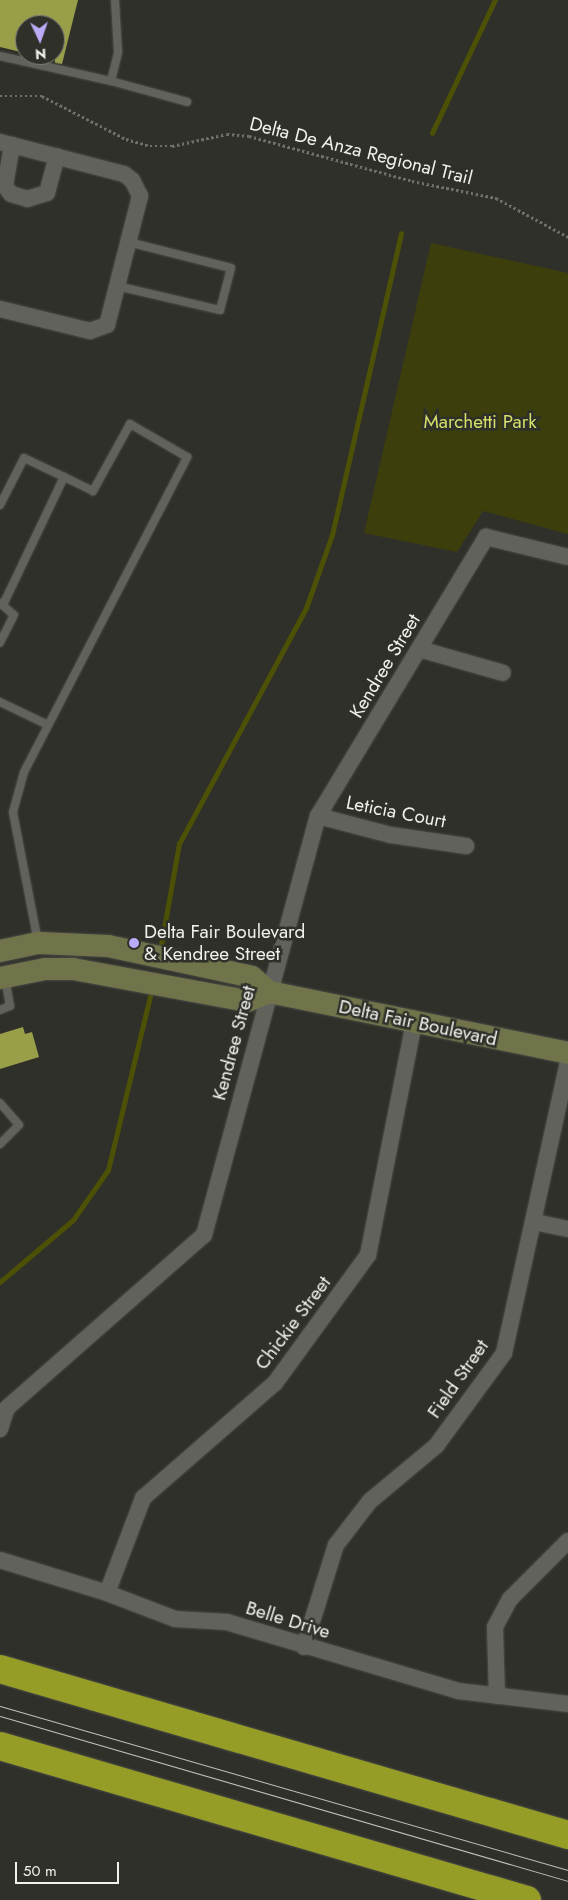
<!DOCTYPE html>
<html>
<head>
<meta charset="utf-8">
<style>
  body { margin:0 }
  #map { position:relative; width:568px; height:1900px; overflow:hidden; background:#2f3029; font-family:Jost,sans-serif }
  div>[style] { position:absolute }
  .green>* { inset:0; background:#3c3f0c }
  .stream>* { height:4.5px; margin:-2.25px; padding:0 2.25px; transform-origin:2.25px; border-radius:2.25px; background:#4d5106 }
  .building>* { inset:0; background:#999f48 }
  .path>* { height:2.5px; margin-top:-1.25px; transform-origin:0; background:repeating-linear-gradient(90deg,#6f706a 0 2.5px,transparent 0 5px) }
  .roads { filter:drop-shadow(0 0 1px #4b4c46) drop-shadow(0 0 1px #4b4c46) }
  .lane>* { height:8px; margin:-4px; padding:0 4px; transform-origin:4px; border-radius:4px; background:#61625b }
  .street>* { height:16px; margin:-8px; padding:0 8px; transform-origin:8px; border-radius:8px; background:#61625b }
  .secondary>* { height:22px; margin:-11px; padding:0 11px; transform-origin:11px; border-radius:11px; background:#71744b }
  .highway>* { height:28px; margin:-14px; padding:0 14px; transform-origin:14px; border-radius:14px; background:#969d26 }
  .tram>* { height:1px; margin:-0.5px; padding:0 0.5px; transform-origin:0.5px; border-radius:0.5px; background:#c0c0bc }
  .dots>* { width:14px; height:14px; translate:-50% -50%; box-sizing:border-box; border:2px solid #2f3029; border-radius:50% }
  span { translate:-50% -50%; white-space:nowrap; text-align:center; line-height:1.15; -webkit-text-stroke:5px #2f3029; paint-order:stroke }
  .street-label { font-size:19px; color:#f0f0ec }
  .park-label { font-size:19px; color:#d6df69 }
  .poi-label { font-size:19px; color:#f0f0ec }
  .left { translate:0 -50%; text-align:left }
  .north { position:absolute; left:15px; top:15px; width:50px; height:50px; box-sizing:border-box; background:#2f3029; border:1px solid #7c7d77; border-radius:50%; rotate:177deg; font-size:14px; font-weight:700; line-height:20px; text-align:center; color:#f0f0ec }
  .north::after { content:''; display:block; margin:auto; width:18px; height:22px; background:#baaaf7; clip-path:polygon(50% 0,100% 100%,50% 72%,0 100%) }
  .scale { position:absolute; left:15px; top:1862px; width:104px; height:22px; box-sizing:border-box; border:2px solid #f0f0ec; border-top:0; padding-left:6px; font-size:15px; line-height:18px; white-space:nowrap; color:#f0f0ec; -webkit-text-stroke:4px #2f3029; paint-order:stroke }
</style>
</head>
<body>
<div id="map">
  <div class="green">
    <i style="clip-path:polygon(431px 243px,568px 273px,568px 534px,483px 511px,457px 552px,364px 533px)"></i>
  </div>
  <div class="stream">
    <i style="left:432px;top:133px;width:147px;rotate:-64.7deg"></i>
    <i style="left:161px;top:945px;width:103px;rotate:-79.9deg"></i>
    <i style="left:179px;top:844px;width:268px;rotate:-61.7deg"></i>
    <i style="left:306px;top:608px;width:77px;rotate:-70.4deg"></i>
    <i style="left:332px;top:535px;width:309px;rotate:-77.1deg"></i>
    <i style="left:0;top:1282px;width:96px;rotate:-40.3deg"></i>
    <i style="left:73px;top:1220px;width:61px;rotate:-55deg"></i>
    <i style="left:108px;top:1170px;width:179px;rotate:-76.4deg"></i>
  </div>
  <div class="building">
    <i style="clip-path:polygon(0 0,78px 0,62px 64px,55px 63px,55px 25px,25px 25px,25px 53px,0 47px)"></i>
    <i style="clip-path:polygon(23px 1027px,25px 1034px,32px 1032px,39px 1057px,0 1069px,0 1034px)"></i>
  </div>
  <div class="path">
    <i style="left:0;top:96px;width:42px"></i>
    <i style="left:42px;top:96px;width:94px;rotate:27.1deg"></i>
    <i style="left:126px;top:139px;width:25px;rotate:16deg"></i>
    <i style="left:150px;top:146px;width:22px"></i>
    <i style="left:172px;top:146px;width:56px;rotate:-12.3deg"></i>
    <i style="left:227px;top:134px;width:22px;rotate:5deg"></i>
    <i style="left:249px;top:136px;width:169px;rotate:15.4deg"></i>
    <i style="left:412px;top:181px;width:86px;rotate:11.4deg"></i>
    <i style="left:496px;top:198px;width:82px;rotate:28.4deg"></i>
  </div>
  <div class="roads">
    <div class="lane">
      <i style="left:0;top:56px;width:114px;rotate:12.7deg"></i>
      <i style="left:111px;top:81px;width:30px;rotate:-76deg"></i>
      <i style="left:118px;top:52px;width:52px;rotate:-93.3deg"></i>
      <i style="left:111px;top:81px;width:79px;rotate:15.4deg"></i>
      <i style="left:117px;top:286px;width:106px;rotate:13.1deg"></i>
      <i style="left:220px;top:310px;width:43px;rotate:-75.3deg"></i>
      <i style="left:231px;top:268px;width:106px;rotate:-165.8deg"></i>
      <i style="left:0;top:505px;width:53px;rotate:-62.9deg"></i>
      <i style="left:24px;top:458px;width:44px;rotate:25.4deg"></i>
      <i style="left:64px;top:477px;width:142px;rotate:115.5deg"></i>
      <i style="left:0;top:603px;width:18px;rotate:41deg"></i>
      <i style="left:14px;top:615px;width:31px;rotate:117deg"></i>
      <i style="left:0;top:702px;width:53px;rotate:25.6deg"></i>
      <i style="left:38px;top:942px;width:132px;rotate:-100.9deg"></i>
      <i style="left:13px;top:812px;width:41px;rotate:-74.6deg"></i>
      <i style="left:24px;top:772px;width:355px;rotate:-62.6deg"></i>
      <i style="left:187px;top:457px;width:66px;rotate:-149.9deg"></i>
      <i style="left:130px;top:424px;width:77px;rotate:118.9deg"></i>
      <i style="left:93px;top:491px;width:32px;rotate:-154deg"></i>
      <i style="left:0;top:1010px;width:11px;rotate:-22deg"></i>
      <i style="left:10px;top:1006px;width:28px;rotate:-100deg"></i>
      <i style="left:0;top:1103px;width:29px;rotate:49deg"></i>
      <i style="left:19px;top:1125px;width:27px;rotate:135deg"></i>
    </div>
    <div class="street">
      <i style="left:0;top:142px;width:128px;rotate:14.5deg"></i>
      <i style="left:124px;top:174px;width:10px;rotate:37deg"></i>
      <i style="left:132px;top:180px;width:18px;rotate:63deg"></i>
      <i style="left:140px;top:196px;width:133px;rotate:104.3deg"></i>
      <i style="left:107px;top:325px;width:18px;rotate:161deg"></i>
      <i style="left:90px;top:331px;width:93px;rotate:-166.3deg"></i>
      <i style="left:12px;top:145px;width:42px;rotate:99.7deg"></i>
      <i style="left:5px;top:186px;width:10px;rotate:53deg"></i>
      <i style="left:11px;top:194px;width:17px;rotate:17deg"></i>
      <i style="left:27px;top:199px;width:21px;rotate:-17deg"></i>
      <i style="left:47px;top:193px;width:38px;rotate:-75deg"></i>
      <i style="left:419px;top:649px;width:87px;rotate:15.9deg"></i>
      <i style="left:318px;top:816px;width:75px;rotate:14.6deg"></i>
      <i style="left:391px;top:835px;width:76px;rotate:8.3deg"></i>
      <i style="left:535px;top:1222px;width:34px;rotate:12deg"></i>
      <i style="left:0;top:1429px;width:22px;rotate:-72deg"></i>
      <i style="left:7px;top:1408px;width:262px;rotate:-41.3deg"></i>
      <i style="left:204px;top:1235px;width:434px;rotate:-74.8deg"></i>
      <i style="left:318px;top:816px;width:326px;rotate:-58.9deg"></i>
      <i style="left:486px;top:537px;width:84px;rotate:13.7deg"></i>
      <i style="left:0;top:1560px;width:112px;rotate:17.1deg"></i>
      <i style="left:107px;top:1593px;width:73px;rotate:20.9deg"></i>
      <i style="left:175px;top:1619px;width:52px;rotate:3.3deg"></i>
      <i style="left:227px;top:1622px;width:241px;rotate:16.6deg"></i>
      <i style="left:458px;top:1691px;width:111px;rotate:6.7deg"></i>
      <i style="left:107px;top:1593px;width:102px;rotate:-69.2deg"></i>
      <i style="left:143px;top:1498px;width:175px;rotate:-41.1deg"></i>
      <i style="left:275px;top:1383px;width:158px;rotate:-54deg"></i>
      <i style="left:368px;top:1255px;width:237px;rotate:-78.8deg"></i>
      <i style="left:304px;top:1647px;width:107px;rotate:-72.6deg"></i>
      <i style="left:336px;top:1545px;width:56px;rotate:-52.3deg"></i>
      <i style="left:370px;top:1501px;width:86px;rotate:-39.8deg"></i>
      <i style="left:436px;top:1446px;width:115px;rotate:-53.8deg"></i>
      <i style="left:504px;top:1353px;width:299px;rotate:-77.6deg"></i>
      <i style="left:497px;top:1696px;width:69px;rotate:-91.7deg"></i>
      <i style="left:495px;top:1627px;width:32px;rotate:-62deg"></i>
      <i style="left:510px;top:1599px;width:82px;rotate:-45deg"></i>
    </div>
    <div class="secondary">
      <i style="left:0;top:951px;width:40px;rotate:-12deg"></i>
      <i style="left:39px;top:943px;width:69px;rotate:2.5deg"></i>
      <i style="left:108px;top:946px;width:147px;rotate:12.1deg"></i>
      <i style="left:252px;top:977px;width:23px;rotate:41deg"></i>
      <i style="left:269px;top:992px;width:305px;rotate:11.5deg"></i>
      <i style="left:0;top:978px;width:46px;rotate:-11.3deg"></i>
      <i style="left:45px;top:969px;width:28px"></i>
      <i style="left:73px;top:969px;width:177px;rotate:10.4deg"></i>
      <i style="left:247px;top:1001px;width:24px;rotate:-22deg"></i>
    </div>
    <div class="highway">
      <i style="left:0;top:1669px;width:592px;rotate:16.29deg"></i>
      <i style="left:0;top:1746px;width:549px;rotate:16.29deg"></i>
    </div>
  </div>
  <div class="tram">
    <i style="left:0;top:1706px;width:591px;rotate:16.11deg"></i>
    <i style="left:0;top:1716px;width:591px;rotate:16.2deg"></i>
  </div>
  <div class="dots">
    <i style="left:134px;top:943px;background:#baaaf7"></i>
  </div>
  <div class="street-label">
    <span style="left:361px;top:151px;rotate:14deg">Delta De Anza Regional Trail</span>
    <span style="left:385px;top:666px;rotate:-59deg">Kendree Street</span>
    <span style="left:396px;top:812px;rotate:11deg">Leticia Court</span>
    <span style="left:418px;top:1023px;rotate:12deg">Delta Fair Boulevard</span>
    <span style="left:234px;top:1043px;rotate:-75deg">Kendree Street</span>
    <span style="left:293px;top:1323px;rotate:-53deg">Chickie Street</span>
    <span style="left:458px;top:1379px;rotate:-55deg">Field Street</span>
    <span style="left:288px;top:1620px;rotate:17deg">Belle Drive</span>
  </div>
  <div class="park-label">
    <span style="left:480px;top:422px">Marchetti Park</span>
  </div>
  <div class="poi-label">
    <span class="left" style="left:144px;top:943px">Delta Fair Boulevard<br>&amp; Kendree Street</span>
  </div>
  <div class="north">N</div>
  <div class="scale">50 m</div>
</div>
</body>
</html>
